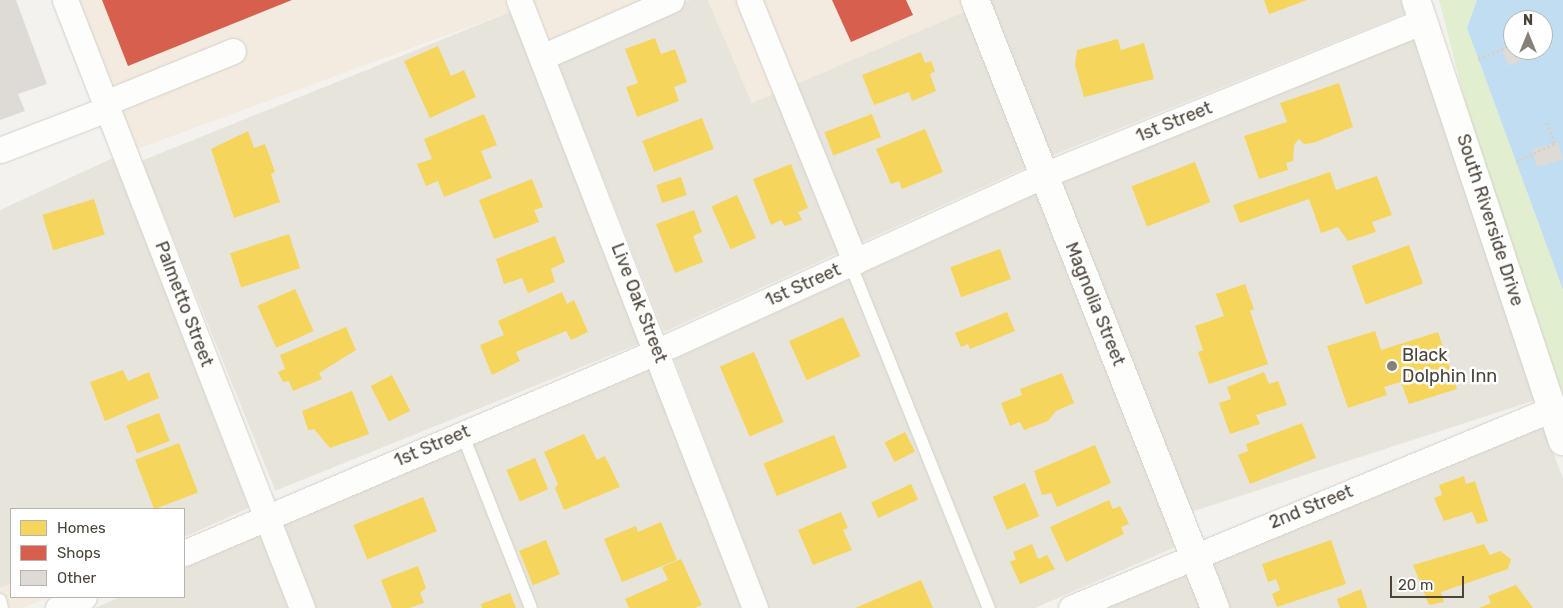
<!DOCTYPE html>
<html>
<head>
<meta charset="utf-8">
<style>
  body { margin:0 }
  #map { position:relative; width:1563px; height:608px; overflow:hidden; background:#f4f2ee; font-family:Rubik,sans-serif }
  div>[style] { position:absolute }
  .residential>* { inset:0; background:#e7e4dc; transform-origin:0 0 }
  .commercial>* { inset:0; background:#f3ebdf }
  .green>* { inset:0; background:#e1eecf }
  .water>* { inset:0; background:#c0ddf1 }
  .homes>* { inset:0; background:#f6d55c; transform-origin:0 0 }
  .shops>* { inset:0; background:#d6604d }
  .building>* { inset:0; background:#dedbd6; transform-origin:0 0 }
  .path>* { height:3px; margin-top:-1.5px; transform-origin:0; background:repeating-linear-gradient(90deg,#d3d2cc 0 2.5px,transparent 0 5px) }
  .roads { filter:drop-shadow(0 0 1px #d2d0cb) drop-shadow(0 0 1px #d2d0cb) }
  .service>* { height:12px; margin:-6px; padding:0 6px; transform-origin:6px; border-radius:6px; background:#fdfdfc }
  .minor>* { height:25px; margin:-12.5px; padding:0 12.5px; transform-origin:12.5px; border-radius:12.5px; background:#fdfdfc }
  .tertiary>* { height:28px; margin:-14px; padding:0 14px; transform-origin:14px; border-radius:14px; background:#fdfdfc }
  .dots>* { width:14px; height:14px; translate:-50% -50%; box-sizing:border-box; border:2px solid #fff; border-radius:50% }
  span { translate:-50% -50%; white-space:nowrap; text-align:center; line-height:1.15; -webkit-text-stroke:5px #fff; paint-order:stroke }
  .street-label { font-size:18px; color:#4b4439 }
  .poi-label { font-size:18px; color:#4b4439 }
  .left { translate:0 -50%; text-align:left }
  .legend { position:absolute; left:10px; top:508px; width:175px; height:90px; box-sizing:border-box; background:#fff; border:1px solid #b7b4b0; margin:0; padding:6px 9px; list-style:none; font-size:15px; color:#4b4439 }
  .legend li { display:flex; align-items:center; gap:10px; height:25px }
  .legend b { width:25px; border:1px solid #b7b4b0 }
  .north { position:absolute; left:1503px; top:10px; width:50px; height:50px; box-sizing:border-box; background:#fff; border:1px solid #b7b4b0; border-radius:50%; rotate:0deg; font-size:14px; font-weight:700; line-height:20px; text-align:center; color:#4b4439 }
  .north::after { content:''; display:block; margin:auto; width:18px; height:22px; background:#868178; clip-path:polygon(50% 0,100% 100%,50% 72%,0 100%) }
  .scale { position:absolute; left:1390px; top:576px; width:74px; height:22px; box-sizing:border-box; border:2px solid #4b4439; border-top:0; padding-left:6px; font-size:15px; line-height:18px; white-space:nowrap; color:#4b4439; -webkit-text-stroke:4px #fff; paint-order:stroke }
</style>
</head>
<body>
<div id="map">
  <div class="residential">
    <i style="clip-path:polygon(690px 0,708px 0,752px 103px,966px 11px,1027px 167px,664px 332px,555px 56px)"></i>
    <i style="clip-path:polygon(989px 0,1403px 0,1407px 13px,1051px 156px)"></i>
    <i style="left:510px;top:12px;width:356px;height:397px;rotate:68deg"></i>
    <i style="left:1417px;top:39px;width:380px;height:384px;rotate:72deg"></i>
    <i style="clip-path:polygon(113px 158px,249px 508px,184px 537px,184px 509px,11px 509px,11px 584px,0 588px,0 210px)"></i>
    <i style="clip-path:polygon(1038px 193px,1178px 546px,1035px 608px,769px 608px,674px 359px)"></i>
    <i style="clip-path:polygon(651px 369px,742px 608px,316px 608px,283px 524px)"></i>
    <i style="clip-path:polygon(1544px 427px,1563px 479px,1563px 608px,1229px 608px,1212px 562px)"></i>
    <i style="clip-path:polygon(260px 534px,289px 608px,95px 608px,120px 597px,184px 597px,184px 568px)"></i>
    <i style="clip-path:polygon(1188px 572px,1201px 608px,1106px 608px)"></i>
  </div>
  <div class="commercial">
    <i style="clip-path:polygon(79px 0,505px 0,510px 12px,137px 149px)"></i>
    <i style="clip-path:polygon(533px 0,690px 0,555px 56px)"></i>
    <i style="clip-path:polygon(708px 0,961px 0,966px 11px,752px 103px)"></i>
    <i style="clip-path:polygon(11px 584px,11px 597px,49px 597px,23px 608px,0 608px,0 588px)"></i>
  </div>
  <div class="green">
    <i style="clip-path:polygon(1439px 0,1477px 0,1467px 28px,1563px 290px,1563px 395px,1488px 190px)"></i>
  </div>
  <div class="water">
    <i style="clip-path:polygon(evenodd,1477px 0,1563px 0,1563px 290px,1467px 28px,1477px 0,1513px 20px,1543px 20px,1543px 50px,1513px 50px,1513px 20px)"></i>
  </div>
  <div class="homes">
    <i style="clip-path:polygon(1264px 0,1307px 0,1269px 14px)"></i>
    <i style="clip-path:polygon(655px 38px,661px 54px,675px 49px,687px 82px,674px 87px,679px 101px,637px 117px,626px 87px,638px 83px,625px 49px)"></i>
    <i style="clip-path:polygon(1118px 39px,1121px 50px,1144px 43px,1154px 79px,1084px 97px,1075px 65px,1077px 50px)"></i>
    <i style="clip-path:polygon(438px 46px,451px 76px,464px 70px,476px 97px,430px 118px,404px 61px)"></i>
    <i style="clip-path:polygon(921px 52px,925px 63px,931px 61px,935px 71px,930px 74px,936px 91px,912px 101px,909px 92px,874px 105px,862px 75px)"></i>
    <i style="clip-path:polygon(1339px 83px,1353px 127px,1313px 143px,1304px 144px,1299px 139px,1294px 145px,1293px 161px,1286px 163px,1288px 170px,1259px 179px,1244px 136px,1287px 122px,1280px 103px)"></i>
    <i style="clip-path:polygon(484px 114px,497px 145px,481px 151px,492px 178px,444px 197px,438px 181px,426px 186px,417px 164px,432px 159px,424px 139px)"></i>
    <i style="left:872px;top:114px;width:25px;height:51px;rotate:69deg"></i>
    <i style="left:702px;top:118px;width:33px;height:64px;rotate:69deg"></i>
    <i style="clip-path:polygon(925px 129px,943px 172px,902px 189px,899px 181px,891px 184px,876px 149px)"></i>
    <i style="clip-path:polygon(248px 131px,254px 148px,265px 144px,275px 172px,271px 174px,280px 202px,234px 218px,211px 149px)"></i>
    <i style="left:1195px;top:162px;width:43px;height:68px;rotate:69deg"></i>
    <i style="clip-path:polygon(791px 164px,808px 208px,798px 212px,802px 220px,785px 226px,781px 220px,771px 225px,753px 179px)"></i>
    <i style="clip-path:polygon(1330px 172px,1336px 190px,1377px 176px,1392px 215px,1372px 222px,1376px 232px,1348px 241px,1338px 227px,1321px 233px,1309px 199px,1240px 223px,1233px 205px)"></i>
    <i style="left:681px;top:177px;width:19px;height:26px;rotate:72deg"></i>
    <i style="clip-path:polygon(532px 179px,543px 207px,534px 210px,539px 222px,494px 239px,479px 200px)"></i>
    <i style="left:737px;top:195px;width:47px;height:28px;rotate:66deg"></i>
    <i style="left:94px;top:199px;width:37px;height:54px;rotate:73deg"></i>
    <i style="clip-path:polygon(694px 210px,702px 232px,693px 236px,703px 262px,675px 273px,656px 224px)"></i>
    <i style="left:289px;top:234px;width:36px;height:62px;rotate:72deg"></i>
    <i style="clip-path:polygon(555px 236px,565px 262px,551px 269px,555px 282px,528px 293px,522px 278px,504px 284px,496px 259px)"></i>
    <i style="left:1409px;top:245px;width:41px;height:61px;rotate:70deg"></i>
    <i style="left:1000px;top:249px;width:32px;height:53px;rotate:70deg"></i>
    <i style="clip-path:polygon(1245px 284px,1254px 309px,1250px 311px,1268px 364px,1209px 384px,1198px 352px,1203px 350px,1195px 326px,1224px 316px,1216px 294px)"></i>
    <i style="left:295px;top:289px;width:46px;height:41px;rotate:66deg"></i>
    <i style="clip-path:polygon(562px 292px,567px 304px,574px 300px,588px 332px,571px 340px,566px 331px,516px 352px,520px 361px,492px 375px,480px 345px,504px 335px,498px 321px)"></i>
    <i style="clip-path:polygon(1007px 312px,1015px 331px,970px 349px,968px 344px,961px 347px,955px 333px)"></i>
    <i style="left:843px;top:317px;width:43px;height:59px;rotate:66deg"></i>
    <i style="clip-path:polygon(346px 327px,356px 350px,319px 373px,322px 379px,293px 391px,289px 381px,283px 382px,278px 372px,285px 369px,280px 355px)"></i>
    <i style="clip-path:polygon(1375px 331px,1381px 350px,1438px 332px,1457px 389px,1409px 404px,1401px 382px,1384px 387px,1387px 395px,1348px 408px,1327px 346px)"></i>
    <i style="left:754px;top:352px;width:76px;height:37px;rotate:67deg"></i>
    <i style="clip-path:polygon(123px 370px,128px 381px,149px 372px,159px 398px,105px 421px,90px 382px)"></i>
    <i style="clip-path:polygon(1264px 372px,1269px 384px,1278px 381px,1287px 405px,1256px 415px,1260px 424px,1230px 434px,1219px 403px,1231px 399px,1227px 387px)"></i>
    <i style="clip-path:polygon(1062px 373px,1074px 403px,1056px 411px,1048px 421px,1024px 430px,1020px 422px,1010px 426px,1001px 403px,1022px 395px,1020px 389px)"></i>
    <i style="left:392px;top:375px;width:40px;height:24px;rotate:63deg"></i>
    <i style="clip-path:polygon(352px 391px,369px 434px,330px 448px,314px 429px,308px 430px,302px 411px)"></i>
    <i style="left:159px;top:413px;width:30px;height:35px;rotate:69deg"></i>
    <i style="clip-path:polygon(1302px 423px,1316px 458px,1250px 484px,1238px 455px,1248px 451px,1246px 444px)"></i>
    <i style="left:905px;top:432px;width:22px;height:23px;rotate:63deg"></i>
    <i style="clip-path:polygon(584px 434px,597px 460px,605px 456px,620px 487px,564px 510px,555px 488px,558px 484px,544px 452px)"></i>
    <i style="left:834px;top:435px;width:35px;height:76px;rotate:68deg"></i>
    <i style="left:179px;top:443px;width:53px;height:47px;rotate:69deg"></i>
    <i style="clip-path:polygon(1095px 445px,1111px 483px,1057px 507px,1051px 493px,1042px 495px,1034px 471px)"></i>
    <i style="left:535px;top:458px;width:34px;height:31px;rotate:67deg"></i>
    <i style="clip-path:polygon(1464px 476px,1466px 484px,1475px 481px,1488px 521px,1477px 524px,1472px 512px,1444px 521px,1434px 498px,1442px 495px,1439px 485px)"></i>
    <i style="left:1025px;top:483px;width:36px;height:35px;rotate:67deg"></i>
    <i style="left:911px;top:484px;width:17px;height:44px;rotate:65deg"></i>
    <i style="left:423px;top:497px;width:37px;height:75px;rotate:68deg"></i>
    <i style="clip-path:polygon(1109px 500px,1113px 509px,1120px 506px,1129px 524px,1121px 527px,1124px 534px,1066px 562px,1050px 527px)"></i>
    <i style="clip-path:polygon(841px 512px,848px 528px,843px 530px,852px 550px,813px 565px,798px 530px)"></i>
    <i style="clip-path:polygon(661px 522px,677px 560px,622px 582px,604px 539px,636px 526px,638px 532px)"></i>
    <i style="left:546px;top:540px;width:37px;height:29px;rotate:68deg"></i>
    <i style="clip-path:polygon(1331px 540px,1346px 584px,1277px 607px,1272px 594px,1280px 590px,1276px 579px,1268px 582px,1262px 564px)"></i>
    <i style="clip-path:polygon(1032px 544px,1038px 559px,1047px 555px,1055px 569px,1020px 584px,1010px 562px,1016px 559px,1013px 552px)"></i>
    <i style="clip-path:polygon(1484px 544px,1490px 555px,1500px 551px,1511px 559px,1508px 569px,1441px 592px,1444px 602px,1429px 605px,1413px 565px)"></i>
    <i style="clip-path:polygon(681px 559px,702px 605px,695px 608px,629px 608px,625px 599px,668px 580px,662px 567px)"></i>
    <i style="clip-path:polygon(418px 566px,426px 588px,420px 593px,424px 603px,409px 608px,392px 608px,381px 580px)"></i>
    <i style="clip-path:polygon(921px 580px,933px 608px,855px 608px)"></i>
    <i style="clip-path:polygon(1516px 585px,1533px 608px,1479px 608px,1491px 603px,1488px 596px)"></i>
    <i style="clip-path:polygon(1361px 589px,1367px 608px,1340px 608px,1337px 599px)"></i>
    <i style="clip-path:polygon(510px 593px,516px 608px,482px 608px,481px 604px)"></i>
  </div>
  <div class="shops">
    <i style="clip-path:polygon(102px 0,292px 0,128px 66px)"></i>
    <i style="clip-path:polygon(832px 0,906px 0,913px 15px,851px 42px)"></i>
  </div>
  <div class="building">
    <i style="clip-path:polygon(0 0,16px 0,47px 84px,18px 94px,25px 111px,0 120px)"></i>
    <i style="clip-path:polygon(1513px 45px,1513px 50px,1529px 50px,1531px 56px,1509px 66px,1502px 50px)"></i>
    <i style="left:1558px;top:142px;width:18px;height:27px;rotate:74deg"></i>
  </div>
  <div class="path">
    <i style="left:1478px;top:59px;width:38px;rotate:-22deg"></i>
    <i style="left:1516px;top:162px;width:43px;rotate:-26deg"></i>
    <i style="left:1555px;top:143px;width:23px;rotate:-113deg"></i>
  </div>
  <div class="roads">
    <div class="service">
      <i style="left:850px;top:263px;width:372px;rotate:68.1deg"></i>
      <i style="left:462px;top:433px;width:188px;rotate:68.5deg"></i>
      <i style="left:0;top:600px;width:8px;rotate:76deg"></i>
    </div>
    <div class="minor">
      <i style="left:65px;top:0;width:653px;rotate:68.7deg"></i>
      <i style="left:519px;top:0;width:652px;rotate:68.79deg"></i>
      <i style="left:749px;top:0;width:282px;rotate:67.9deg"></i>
      <i style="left:542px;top:57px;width:141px;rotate:-23.8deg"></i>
      <i style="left:105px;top:103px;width:138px;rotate:-22.1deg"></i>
      <i style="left:0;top:150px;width:115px;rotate:-21deg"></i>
      <i style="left:184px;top:553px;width:515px;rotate:-23.08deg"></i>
      <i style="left:658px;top:351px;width:424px;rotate:-24.5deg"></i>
      <i style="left:1044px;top:175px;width:410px;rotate:-22.1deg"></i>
      <i style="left:58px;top:608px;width:28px;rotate:-23deg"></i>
      <i style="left:1071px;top:608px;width:521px;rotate:-22.48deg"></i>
    </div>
    <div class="tertiary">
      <i style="left:975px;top:0;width:654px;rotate:68.46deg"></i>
      <i style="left:1416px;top:0;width:465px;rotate:71.6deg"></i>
    </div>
  </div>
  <div class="dots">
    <i style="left:1392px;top:366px;background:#868178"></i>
  </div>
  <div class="street-label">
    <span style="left:1174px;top:122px;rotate:-22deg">1st Street</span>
    <span style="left:1490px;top:220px;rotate:72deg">South Riverside Drive</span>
    <span style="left:803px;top:285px;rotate:-24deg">1st Street</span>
    <span style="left:639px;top:303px;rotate:69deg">Live Oak Street</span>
    <span style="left:184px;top:304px;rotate:69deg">Palmetto Street</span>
    <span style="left:1095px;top:304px;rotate:68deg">Magnolia Street</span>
    <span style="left:432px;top:446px;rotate:-23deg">1st Street</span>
    <span style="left:1311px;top:507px;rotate:-22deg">2nd Street</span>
  </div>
  <div class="poi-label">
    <span class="left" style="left:1402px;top:366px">Black<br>Dolphin Inn</span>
  </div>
  <ul class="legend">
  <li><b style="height:14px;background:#f6d55c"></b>Homes</li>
  <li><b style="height:14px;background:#d6604d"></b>Shops</li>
  <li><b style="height:14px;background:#dedbd6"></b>Other</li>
  </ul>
  <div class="north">N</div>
  <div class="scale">20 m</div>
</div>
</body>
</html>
